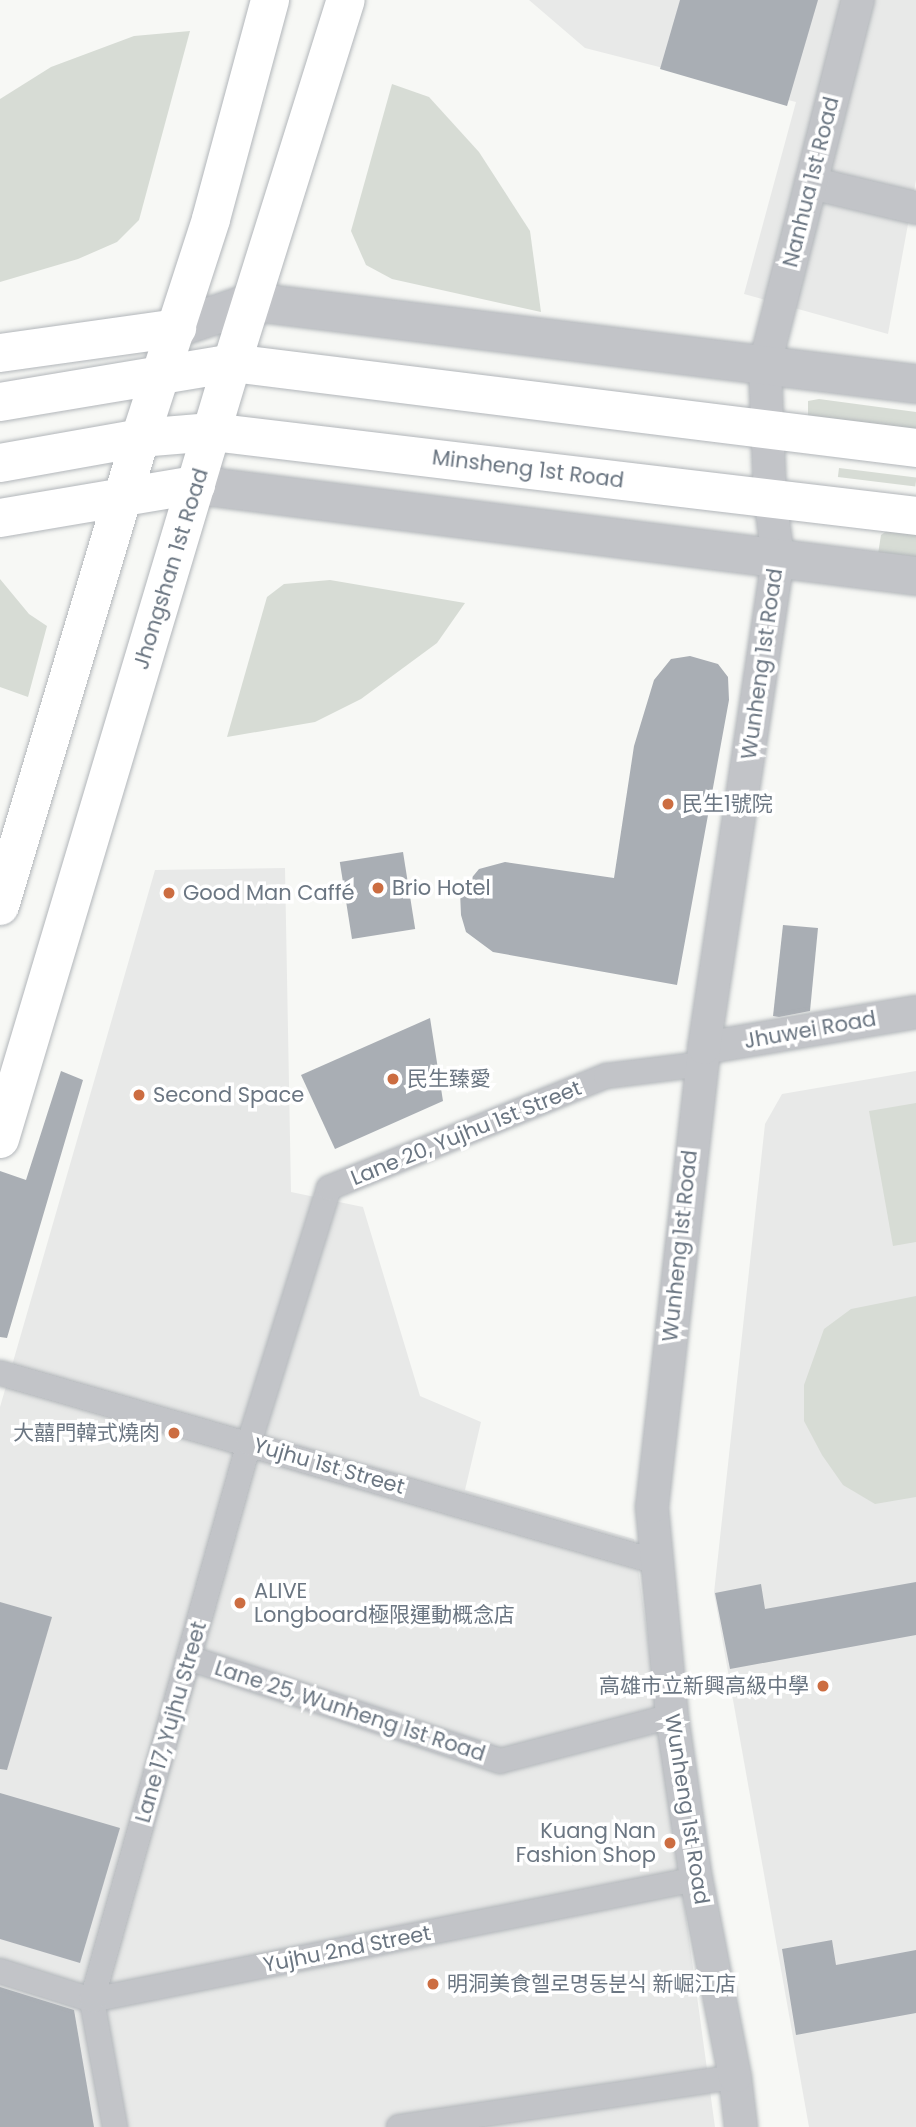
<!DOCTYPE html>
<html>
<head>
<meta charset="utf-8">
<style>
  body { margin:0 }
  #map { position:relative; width:916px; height:2127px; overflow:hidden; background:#f7f8f5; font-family:Poppins,"Noto Sans TC","Noto Sans KR",sans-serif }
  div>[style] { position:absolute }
  .built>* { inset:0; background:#e8e9e8 }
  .green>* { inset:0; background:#d7dcd5; transform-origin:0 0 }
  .building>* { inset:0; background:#a9aeb4; transform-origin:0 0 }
  .roads { filter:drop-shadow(0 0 2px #b2b6ba) drop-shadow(0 0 2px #b2b6ba) }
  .pedestrian>* { height:24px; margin:-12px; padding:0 12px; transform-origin:12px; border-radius:12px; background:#c2c4c8 }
  .minor>* { height:32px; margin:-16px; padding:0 16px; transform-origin:16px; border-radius:16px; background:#c2c4c8 }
  .tertiary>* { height:38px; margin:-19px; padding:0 19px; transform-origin:19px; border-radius:19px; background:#c2c4c8 }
  .secondary>* { height:38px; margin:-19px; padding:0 19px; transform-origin:19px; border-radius:19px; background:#fff }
  .dots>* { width:19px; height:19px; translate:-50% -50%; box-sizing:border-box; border:4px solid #fff; border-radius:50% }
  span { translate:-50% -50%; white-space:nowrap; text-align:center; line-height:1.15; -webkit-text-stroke:7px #fff; paint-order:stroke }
  .street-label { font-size:21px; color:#6b7682 }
  .poi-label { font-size:21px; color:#6b7682 }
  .left { translate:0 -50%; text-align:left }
  .right { translate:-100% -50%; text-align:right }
</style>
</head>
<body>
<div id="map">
  <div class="built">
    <i style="clip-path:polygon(529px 0,916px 0,916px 180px,888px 334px,744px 294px,796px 102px,585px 48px)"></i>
    <i style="clip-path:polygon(285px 868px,291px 1192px,363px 1207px,420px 1396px,481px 1422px,465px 1490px,634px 1539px,715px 2127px,0 2127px,0 1407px,155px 870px)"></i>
    <i style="clip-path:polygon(916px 1071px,916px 2127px,809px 2127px,714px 1593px,765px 1124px,782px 1094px)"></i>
  </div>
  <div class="green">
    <i style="clip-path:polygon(190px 31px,139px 220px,117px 242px,78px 259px,0 282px,0 99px,51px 67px,134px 36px)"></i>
    <i style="clip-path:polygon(392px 84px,429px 97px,479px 152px,530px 231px,541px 312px,392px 279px,366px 265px,351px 231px)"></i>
    <i style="clip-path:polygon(819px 399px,916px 412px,916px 442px,808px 421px,808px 401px)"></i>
    <i style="left:839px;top:468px;width:78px;height:9px;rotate:7deg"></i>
    <i style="clip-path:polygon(892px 527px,916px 530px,916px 568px,878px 554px,881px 535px)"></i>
    <i style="clip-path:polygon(0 579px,29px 614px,47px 626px,28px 697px,0 687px)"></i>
    <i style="clip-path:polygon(330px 580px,465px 603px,437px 643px,361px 699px,315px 722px,227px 737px,267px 597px,284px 584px)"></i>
    <i style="clip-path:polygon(916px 1103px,916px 1242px,893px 1246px,869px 1111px)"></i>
    <i style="clip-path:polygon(916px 1296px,916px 1497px,875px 1504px,843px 1485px,822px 1455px,804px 1421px,804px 1385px,824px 1329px,851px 1309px)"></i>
  </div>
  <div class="building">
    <i style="clip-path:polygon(680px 0,818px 0,787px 106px,660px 69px)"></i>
    <i style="clip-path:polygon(690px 656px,718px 664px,728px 677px,729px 700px,677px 985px,493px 952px,466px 932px,461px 915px,460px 892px,479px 869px,505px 862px,614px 878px,634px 746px,654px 680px,671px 659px)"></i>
    <i style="left:403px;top:852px;width:78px;height:64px;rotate:81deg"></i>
    <i style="clip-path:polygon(783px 925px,818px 928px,810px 1011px,779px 1017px,773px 1016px)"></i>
    <i style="clip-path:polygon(430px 1018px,443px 1101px,335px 1149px,301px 1075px)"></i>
    <i style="clip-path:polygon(61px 1071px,83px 1080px,7px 1338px,0 1337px,0 1171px,26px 1180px)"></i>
    <i style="clip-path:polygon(916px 1582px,916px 1635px,730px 1669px,715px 1593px,761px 1584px,765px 1609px)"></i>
    <i style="clip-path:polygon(0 1602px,52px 1617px,7px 1770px,0 1769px)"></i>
    <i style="clip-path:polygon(0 1793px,120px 1828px,80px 1963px,0 1939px)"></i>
    <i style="clip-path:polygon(832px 1940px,836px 1965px,916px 1950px,916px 2013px,796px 2035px,782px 1949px)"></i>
    <i style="clip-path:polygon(0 1987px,74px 2010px,94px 2127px,0 2127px)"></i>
  </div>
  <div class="roads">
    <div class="pedestrian">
      <i style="left:0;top:1373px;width:684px;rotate:16.05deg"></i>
      <i style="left:189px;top:1658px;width:328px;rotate:18.3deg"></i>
      <i style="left:500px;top:1761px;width:178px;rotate:-14.7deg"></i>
      <i style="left:0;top:1971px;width:96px;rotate:17.5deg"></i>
      <i style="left:92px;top:2000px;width:616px;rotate:-11.33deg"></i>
      <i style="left:115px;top:2127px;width:129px;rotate:-100.3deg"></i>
      <i style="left:92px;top:2000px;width:579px;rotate:-74.26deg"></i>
      <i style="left:249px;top:1443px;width:267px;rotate:-72.6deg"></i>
      <i style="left:329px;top:1188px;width:299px;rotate:-22deg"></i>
      <i style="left:606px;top:1076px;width:97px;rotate:-7.1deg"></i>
      <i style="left:399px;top:2127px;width:340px;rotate:-8.5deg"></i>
    </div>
    <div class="minor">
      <i style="left:811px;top:183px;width:108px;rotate:13.4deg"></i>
      <i style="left:704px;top:1048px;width:215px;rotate:-9.6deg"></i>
      <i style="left:741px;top:2127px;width:50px;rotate:-96.8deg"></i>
      <i style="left:735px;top:2077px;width:202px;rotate:-101.1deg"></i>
      <i style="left:696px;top:1879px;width:165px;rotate:-98.4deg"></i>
      <i style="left:672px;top:1716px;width:210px;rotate:-95.5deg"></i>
      <i style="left:652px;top:1507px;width:462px;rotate:-83.5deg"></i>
      <i style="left:704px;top:1048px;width:496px;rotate:-81.4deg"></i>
      <i style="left:778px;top:558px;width:62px;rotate:-97.5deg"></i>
      <i style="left:770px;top:497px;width:133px;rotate:-92.2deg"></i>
      <i style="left:765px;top:364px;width:376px;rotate:-75.7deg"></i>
    </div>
    <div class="tertiary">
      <i style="left:177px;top:328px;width:80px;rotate:-18.9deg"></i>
      <i style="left:253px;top:302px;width:668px;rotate:7.05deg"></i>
      <i style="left:196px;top:485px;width:726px;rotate:7.2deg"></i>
    </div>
    <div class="secondary">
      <i style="left:0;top:353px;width:179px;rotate:-8deg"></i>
      <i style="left:0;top:402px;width:235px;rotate:-9.5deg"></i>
      <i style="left:232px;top:363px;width:689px;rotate:7.08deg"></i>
      <i style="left:0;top:463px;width:142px;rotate:-10.1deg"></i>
      <i style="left:140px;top:438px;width:72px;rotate:-4.8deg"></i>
      <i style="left:212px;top:432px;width:709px;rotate:6.8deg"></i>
      <i style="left:0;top:518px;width:199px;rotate:-9.6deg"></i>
      <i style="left:0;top:906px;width:488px;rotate:-73.3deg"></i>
      <i style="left:140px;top:438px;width:230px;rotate:-72deg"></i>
      <i style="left:211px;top:219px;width:227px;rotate:-74.9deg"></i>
      <i style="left:0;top:1139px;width:810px;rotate:-73.35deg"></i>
      <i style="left:232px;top:363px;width:380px;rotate:-72.6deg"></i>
    </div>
  </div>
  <div class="dots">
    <i style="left:668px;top:804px;background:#cc6d41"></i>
    <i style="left:378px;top:888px;background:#cc6d41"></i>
    <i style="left:169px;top:893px;background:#cc6d41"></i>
    <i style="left:393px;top:1079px;background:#cc6d41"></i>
    <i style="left:139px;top:1095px;background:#cc6d41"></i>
    <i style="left:174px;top:1433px;background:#cc6d41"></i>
    <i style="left:240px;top:1603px;background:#cc6d41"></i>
    <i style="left:823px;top:1686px;background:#cc6d41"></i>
    <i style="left:670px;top:1843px;background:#cc6d41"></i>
    <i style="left:433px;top:1984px;background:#cc6d41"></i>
  </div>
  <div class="street-label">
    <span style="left:811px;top:182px;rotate:-76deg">Nanhua 1st Road</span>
    <span style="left:528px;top:469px;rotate:7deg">Minsheng 1st Road</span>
    <span style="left:171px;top:569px;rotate:-73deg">Jhongshan 1st Road</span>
    <span style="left:762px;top:664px;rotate:-82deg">Wunheng 1st Road</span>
    <span style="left:810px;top:1030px;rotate:-10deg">Jhuwei Road</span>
    <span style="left:466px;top:1133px;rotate:-22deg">Lane 20, Yujhu 1st Street</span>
    <span style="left:680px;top:1246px;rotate:-84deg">Wunheng 1st Road</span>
    <span style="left:329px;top:1466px;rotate:16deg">Yujhu 1st Street</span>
    <span style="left:350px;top:1711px;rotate:18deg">Lane 25, Wunheng 1st Road</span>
    <span style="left:171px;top:1722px;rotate:-74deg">Lane 17, Yujhu Street</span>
    <span style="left:687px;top:1809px;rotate:81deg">Wunheng 1st Road</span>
    <span style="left:347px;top:1949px;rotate:-11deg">Yujhu 2nd Street</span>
  </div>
  <div class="poi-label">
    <span class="left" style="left:682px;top:804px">民生1號院</span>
    <span class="left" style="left:392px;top:888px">Brio Hotel</span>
    <span class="left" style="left:183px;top:893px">Good Man Caffé</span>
    <span class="left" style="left:407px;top:1079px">民生臻愛</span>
    <span class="left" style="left:153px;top:1095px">Second Space</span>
    <span class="right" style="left:160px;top:1433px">大囍門韓式燒肉</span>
    <span class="left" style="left:254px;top:1603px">ALIVE<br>Longboard極限運動概念店</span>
    <span class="right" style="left:809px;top:1686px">高雄市立新興高級中學</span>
    <span class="right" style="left:656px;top:1843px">Kuang Nan<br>Fashion Shop</span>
    <span class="left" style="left:447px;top:1984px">明洞美食헬로명동분식 新崛江店</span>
  </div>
</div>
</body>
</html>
